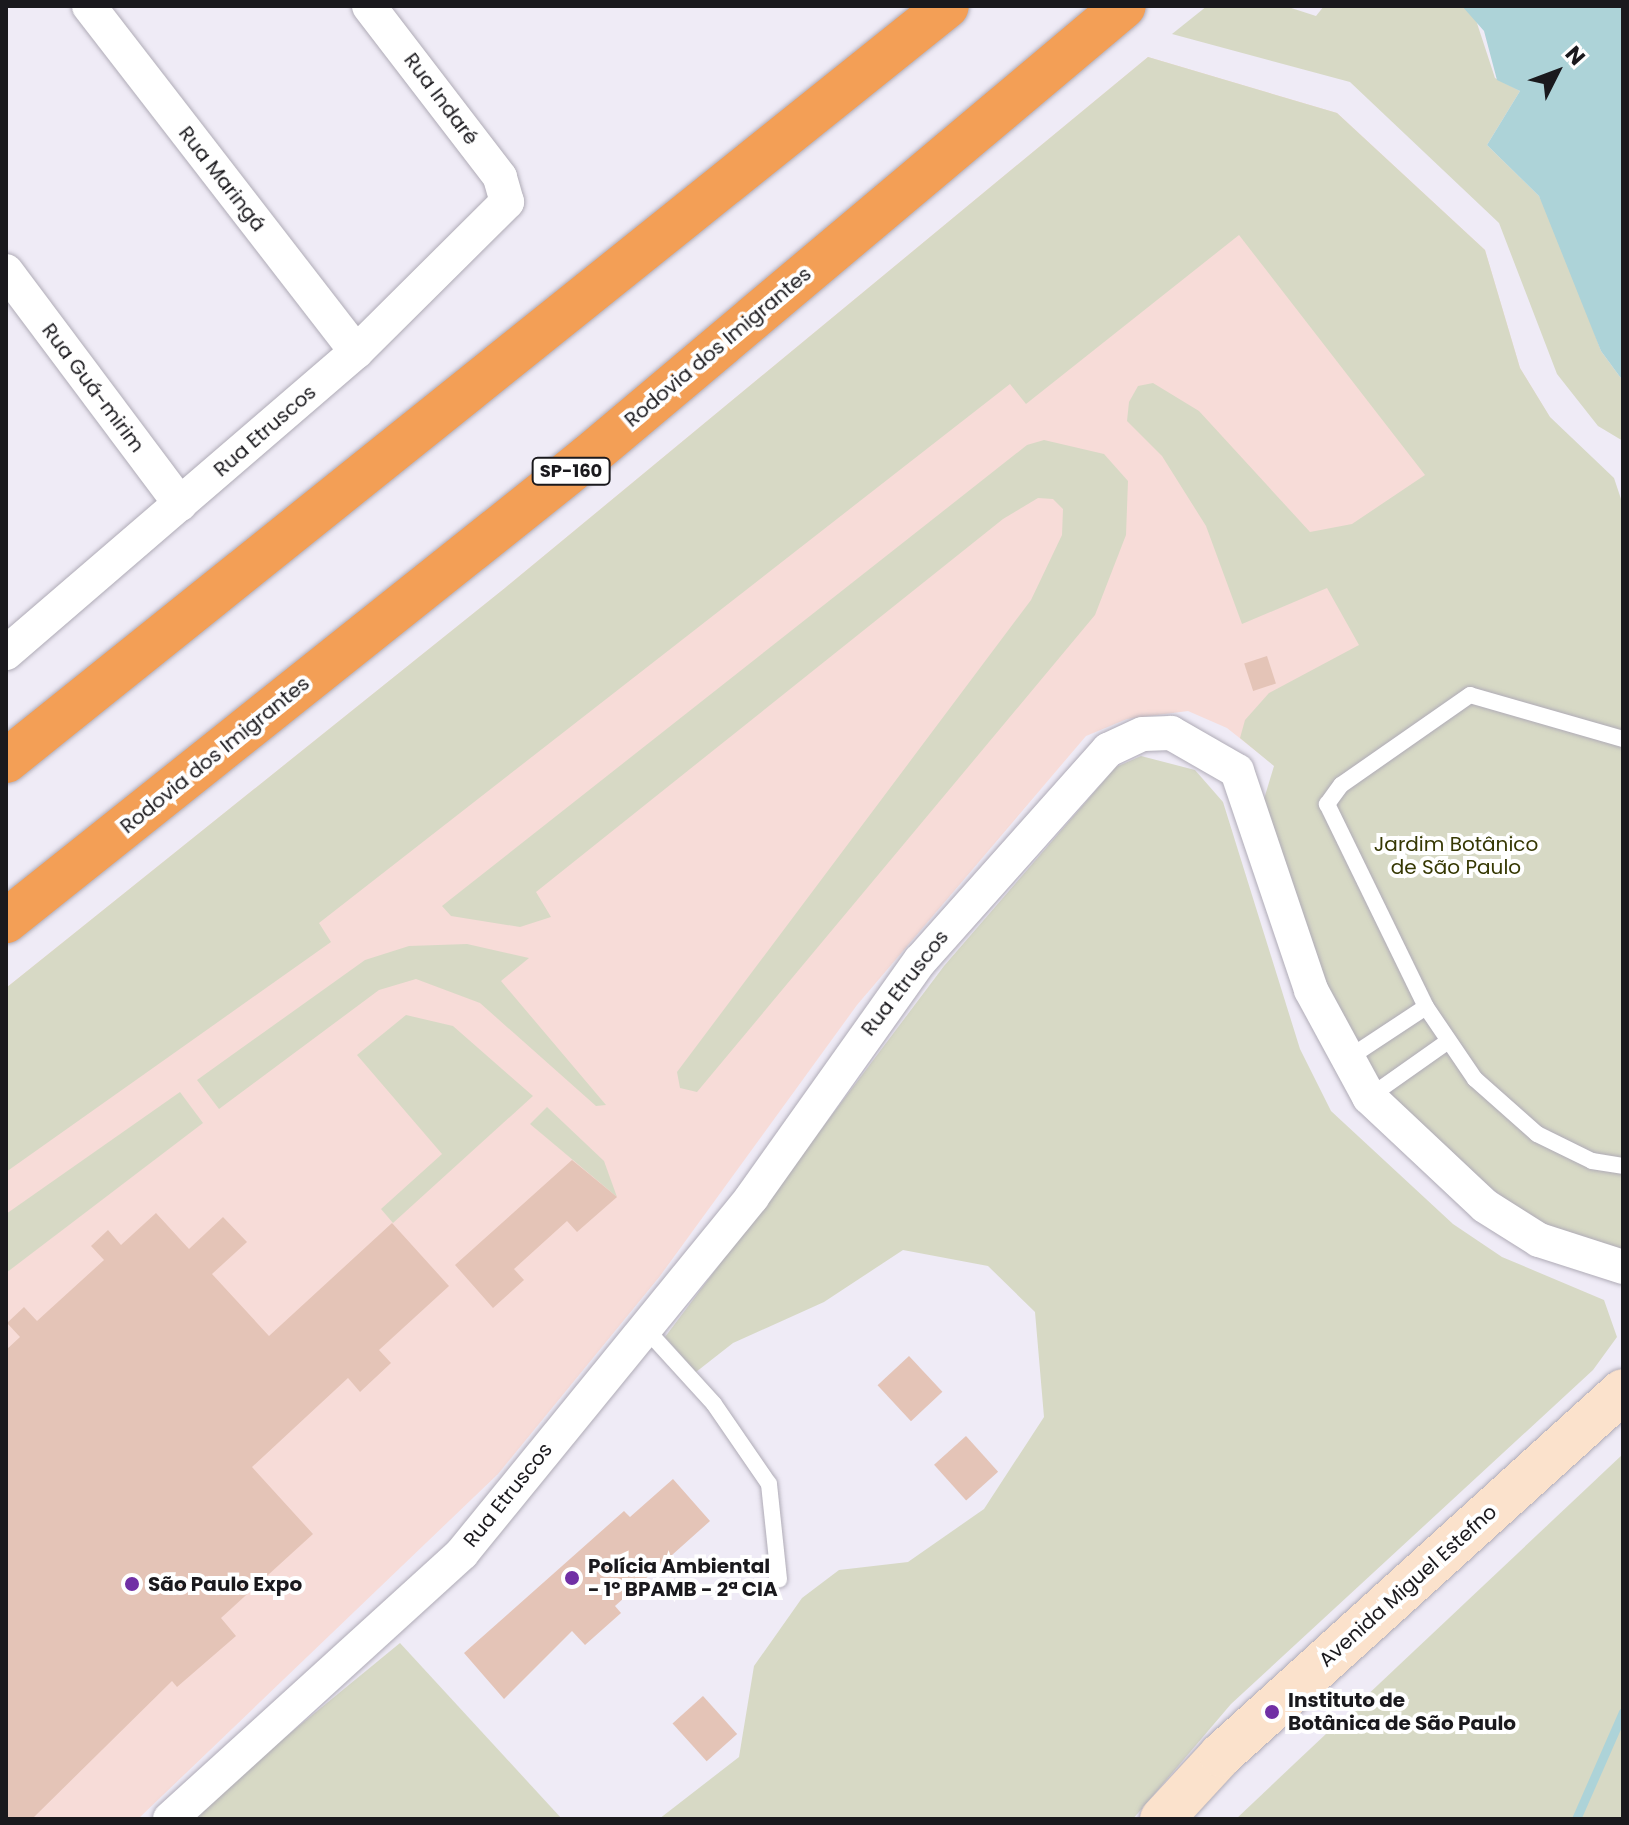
<!DOCTYPE html>
<html>
<head>
<meta charset="utf-8">
<style>
  body { margin:0 }
  #map { position:relative; width:1629px; height:1825px; overflow:hidden; background:#efebf6; font-family:Poppins,sans-serif }
  div>[style] { position:absolute }
  .commercial>* { inset:0; background:#f7dcd8 }
  .green>* { inset:0; background:#d7d9c5 }
  .water>* { inset:0; background:#add3d8 }
  .stream>* { height:9px; margin:-4.5px; padding:0 4.5px; transform-origin:4.5px; border-radius:4.5px; background:#add3d8 }
  .building>* { inset:0; background:#e4c4b7; transform-origin:0 0 }
  .roads { filter:drop-shadow(0 0 2px #afabb6) drop-shadow(0 0 2px #afabb6) }
  .lane>* { height:16px; margin:-8px; padding:0 8px; transform-origin:8px; border-radius:8px; background:#fff }
  .street>* { height:34px; margin:-17px; padding:0 17px; transform-origin:17px; border-radius:17px; background:#fff }
  .secondary>* { height:44px; margin:-22px; padding:0 22px; transform-origin:22px; border-radius:22px; background:#fbe2cc }
  .highway>* { height:44px; margin:-22px; padding:0 22px; transform-origin:22px; border-radius:22px; background:#f39f56 }
  .dots>* { width:22px; height:22px; translate:-50% -50%; box-sizing:border-box; border:4px solid #fff; border-radius:50% }
  span { translate:-50% -50%; white-space:nowrap; text-align:center; line-height:1.15; -webkit-text-stroke:8px #fff; paint-order:stroke }
  .shield-label span { padding:2px 6px; background:#fff; border:2px solid; border-radius:6px; -webkit-text-stroke-width:0 }
  .shield-label { font-size:18px; color:#1a191d; font-weight:700 }
  .street-label { font-size:20px; color:#1a191d }
  .park-label { font-size:20px; color:#363803 }
  .poi-label { font-size:20px; color:#1a191d; font-weight:700 }
  .left { translate:0 -50%; text-align:left }
  .frame { position:absolute; inset:0; border:8px solid #1a191d; pointer-events:none }
  .north { position:absolute; left:1517px; top:32px; width:80px; height:80px; -webkit-text-stroke:6px #fff; paint-order:stroke; rotate:48deg; font-size:22px; font-weight:700; line-height:32px; text-align:center; color:#1a191d }
  .north::after { content:''; display:block; margin:auto; width:28px; height:36px; background:#1a191d; clip-path:polygon(50% 0,100% 100%,50% 72%,0 100%) }
</style>
</head>
<body>
<div id="map">
  <div class="commercial">
    <i style="clip-path:polygon(1148px 57px,1337px 113px,1485px 250px,1520px 368px,1623px 538px,1275px 766px,1227px 728px,1188px 711px,1127px 719px,1086px 736px,857px 1005px,660px 1276px,498px 1474px,138px 1819px,6px 1819px,6px 988px,505px 588px)"></i>
  </div>
  <div class="green">
    <i style="clip-path:polygon(1207px 6px,1285px 6px,1316px 16px,1324px 6px,1462px 6px,1474px 14px,1495px 78px,1520px 91px,1487px 145px,1539px 196px,1557px 231px,1601px 351px,1623px 381px,1623px 441px,1598px 426px,1557px 374px,1499px 223px,1350px 82px,1172px 34px)"></i>
    <i style="clip-path:polygon(1148px 57px,1337px 113px,1485px 250px,1520px 368px,1550px 417px,1614px 478px,1623px 505px,1623px 1259px,1544px 1230px,1467px 1169px,1387px 1103px,1344px 1035px,1261px 809px,1274px 766px,1240px 738px,1245px 720px,1269px 693px,1359px 645px,1327px 588px,1242px 624px,1206px 526px,1162px 456px,1127px 421px,1129px 402px,1138px 386px,1153px 383px,1199px 411px,1310px 532px,1352px 524px,1425px 475px,1239px 235px,1026px 404px,1010px 384px,319px 923px,331px 942px,6px 1172px,6px 988px,505px 588px)"></i>
    <i style="clip-path:polygon(1044px 440px,1104px 454px,1128px 481px,1126px 535px,1095px 615px,697px 1092px,680px 1088px,677px 1072px,1031px 600px,1062px 535px,1063px 509px,1053px 499px,1038px 498px,1003px 519px,536px 892px,551px 917px,520px 927px,451px 916px,442px 906px,1027px 445px)"></i>
    <i style="clip-path:polygon(1141px 756px,1195px 770px,1223px 802px,1300px 1049px,1331px 1111px,1453px 1224px,1502px 1257px,1604px 1300px,1617px 1337px,1593px 1370px,1231px 1704px,1133px 1819px,659px 1819px,739px 1757px,754px 1666px,802px 1598px,839px 1570px,908px 1562px,984px 1509px,1044px 1417px,1035px 1312px,988px 1266px,903px 1250px,824px 1302px,733px 1343px,696px 1372px,665px 1337px,944px 966px,1116px 767px)"></i>
    <i style="clip-path:polygon(467px 944px,529px 958px,501px 981px,606px 1105px,596px 1106px,480px 1003px,416px 979px,379px 990px,219px 1109px,197px 1080px,365px 960px,409px 946px)"></i>
    <i style="clip-path:polygon(406px 1015px,453px 1026px,533px 1096px,393px 1223px,381px 1209px,442px 1154px,357px 1055px)"></i>
    <i style="clip-path:polygon(180px 1092px,203px 1123px,6px 1273px,6px 1214px)"></i>
    <i style="clip-path:polygon(547px 1107px,604px 1161px,617px 1197px,530px 1124px)"></i>
    <i style="clip-path:polygon(1623px 1454px,1623px 1819px,1236px 1819px,1293px 1765px)"></i>
    <i style="clip-path:polygon(400px 1643px,562px 1819px,194px 1819px,227px 1785px)"></i>
  </div>
  <div class="water">
    <i style="clip-path:polygon(1462px 6px,1623px 6px,1623px 381px,1601px 351px,1539px 196px,1487px 145px,1520px 91px,1497px 80px,1484px 31px)"></i>
  </div>
  <div class="stream">
    <i style="left:1576px;top:1819px;width:117px;rotate:-66.3deg"></i>
  </div>
  <div class="building">
    <i style="left:1267px;top:656px;width:29px;height:24px;rotate:72deg"></i>
    <i style="clip-path:polygon(572px 1160px,617px 1197px,577px 1232px,567px 1221px,514px 1269px,524px 1280px,493px 1308px,455px 1265px)"></i>
    <i style="clip-path:polygon(156px 1213px,189px 1249px,223px 1217px,247px 1242px,212px 1274px,269px 1336px,392px 1223px,449px 1286px,379px 1350px,391px 1363px,360px 1392px,348px 1378px,252px 1467px,313px 1534px,221px 1618px,236px 1636px,177px 1687px,172px 1681px,32px 1819px,6px 1819px,6px 1350px,20px 1337px,7px 1323px,24px 1307px,37px 1321px,104px 1260px,91px 1246px,108px 1230px,121px 1245px)"></i>
    <i style="left:909px;top:1356px;width:49px;height:43px;rotate:47deg"></i>
    <i style="left:966px;top:1436px;width:48px;height:43px;rotate:48deg"></i>
    <i style="clip-path:polygon(673px 1479px,710px 1521px,615px 1606px,621px 1613px,585px 1645px,572px 1631px,504px 1699px,464px 1653px,624px 1511px,630px 1517px)"></i>
    <i style="left:703px;top:1696px;width:51px;height:41px;rotate:48deg"></i>
  </div>
  <div class="roads">
    <div class="lane">
      <i style="left:1623px;top:739px;width:159px;rotate:-164deg"></i>
      <i style="left:1470px;top:695px;width:157px;rotate:145.1deg"></i>
      <i style="left:1341px;top:785px;width:24px;rotate:126deg"></i>
      <i style="left:1327px;top:804px;width:226px;rotate:64deg"></i>
      <i style="left:1426px;top:1007px;width:87px;rotate:55.8deg"></i>
      <i style="left:1475px;top:1079px;width:83px;rotate:41.6deg"></i>
      <i style="left:1537px;top:1134px;width:61px;rotate:26.1deg"></i>
      <i style="left:1592px;top:1161px;width:31px;rotate:9deg"></i>
      <i style="left:1344px;top:1061px;width:98px;rotate:-33.4deg"></i>
      <i style="left:1369px;top:1097px;width:95px;rotate:-35.2deg"></i>
      <i style="left:644px;top:1327px;width:104px;rotate:47.7deg"></i>
      <i style="left:714px;top:1404px;width:97px;rotate:55.5deg"></i>
      <i style="left:769px;top:1484px;width:96px;rotate:84deg"></i>
    </div>
    <div class="street">
      <i style="left:89px;top:6px;width:437px;rotate:52.3deg"></i>
      <i style="left:6px;top:271px;width:291px;rotate:53.2deg"></i>
      <i style="left:6px;top:653px;width:462px;rotate:-40.7deg"></i>
      <i style="left:356px;top:352px;width:213px;rotate:-44.8deg"></i>
      <i style="left:507px;top:202px;width:26px;rotate:-106deg"></i>
      <i style="left:500px;top:177px;width:215px;rotate:-127.5deg"></i>
      <i style="left:170px;top:1819px;width:395px;rotate:-42.3deg"></i>
      <i style="left:462px;top:1553px;width:459px;rotate:-50.8deg"></i>
      <i style="left:752px;top:1197px;width:290px;rotate:-54.6deg"></i>
      <i style="left:920px;top:961px;width:283px;rotate:-48.3deg"></i>
      <i style="left:1108px;top:750px;width:38px;rotate:-25deg"></i>
      <i style="left:1143px;top:734px;width:28px;rotate:-2deg"></i>
      <i style="left:1171px;top:733px;width:76px;rotate:29.9deg"></i>
      <i style="left:1237px;top:771px;width:231px;rotate:71.3deg"></i>
      <i style="left:1311px;top:990px;width:122px;rotate:61.5deg"></i>
      <i style="left:1369px;top:1097px;width:159px;rotate:43.2deg"></i>
      <i style="left:1485px;top:1206px;width:64px;rotate:32.2deg"></i>
      <i style="left:1539px;top:1240px;width:88px;rotate:17.8deg"></i>
    </div>
    <div class="secondary">
      <i style="left:1162px;top:1819px;width:87px;rotate:-47.3deg"></i>
      <i style="left:1221px;top:1755px;width:542px;rotate:-42.16deg"></i>
    </div>
    <div class="highway">
      <i style="left:6px;top:761px;width:1206px;rotate:-38.74deg"></i>
      <i style="left:6px;top:921px;width:744px;rotate:-38.56deg"></i>
      <i style="left:588px;top:457px;width:700px;rotate:-40.08deg"></i>
    </div>
  </div>
  <div class="dots">
    <i style="left:572px;top:1578px;background:#7130a5"></i>
    <i style="left:132px;top:1584px;background:#7130a5"></i>
    <i style="left:1272px;top:1712px;background:#7130a5"></i>
  </div>
  <div class="shield-label">
    <span style="left:571px;top:471px">SP-160</span>
  </div>
  <div class="street-label">
    <span style="left:441px;top:99px;rotate:53deg">Rua Indaré</span>
    <span style="left:222px;top:179px;rotate:52deg">Rua Maringá</span>
    <span style="left:718px;top:347px;rotate:-40deg">Rodovia dos Imigrantes</span>
    <span style="left:93px;top:388px;rotate:53deg">Rua Guá-mirim</span>
    <span style="left:265px;top:431px;rotate:-41deg">Rua Etruscos</span>
    <span style="left:215px;top:755px;rotate:-39deg">Rodovia dos Imigrantes</span>
    <span style="left:905px;top:983px;rotate:-52deg">Rua Etruscos</span>
    <span style="left:508px;top:1495px;rotate:-51deg">Rua Etruscos</span>
    <span style="left:1408px;top:1586px;rotate:-42deg">Avenida Miguel Estefno</span>
  </div>
  <div class="park-label">
    <span style="left:1456px;top:856px">Jardim Botânico<br>de São Paulo</span>
  </div>
  <div class="poi-label">
    <span class="left" style="left:588px;top:1578px">Polícia Ambiental<br>- 1º BPAMB - 2ª CIA</span>
    <span class="left" style="left:148px;top:1584px">São Paulo Expo</span>
    <span class="left" style="left:1288px;top:1712px">Instituto de<br>Botânica de São Paulo</span>
  </div>
  <div class="frame"></div>
  <div class="north">N</div>
</div>
</body>
</html>
